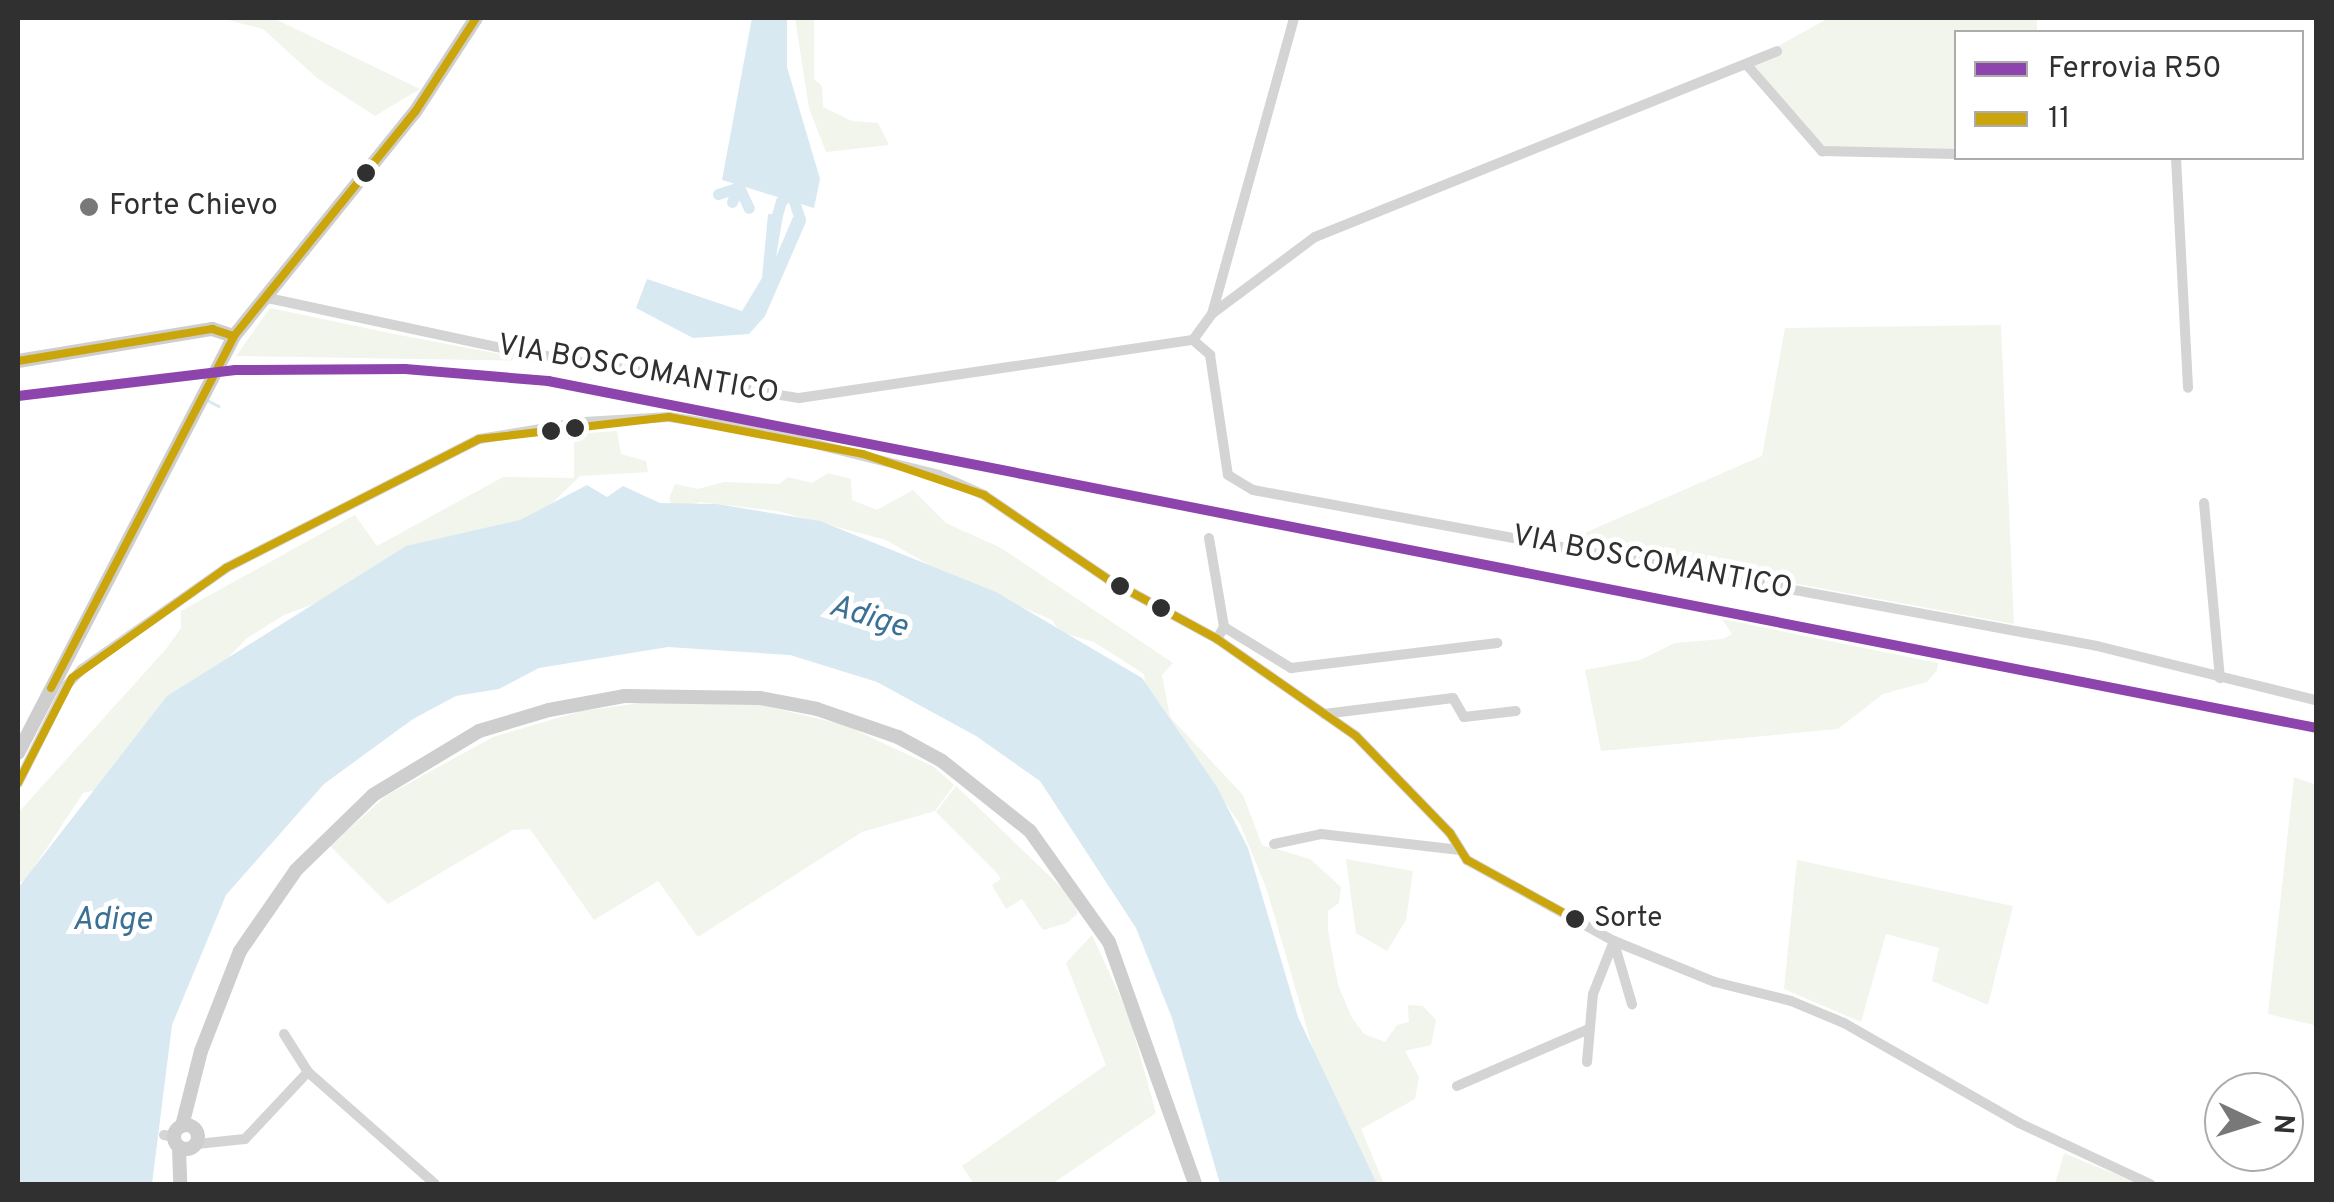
<!DOCTYPE html>
<html>
<head>
<meta charset="utf-8">
<style>
  body { margin:0 }
  #map { position:relative; width:2334px; height:1202px; overflow:hidden; background:#fff; font-family:Overpass,sans-serif }
  div>[style] { position:absolute }
  .green>* { inset:0; background:#f1f5ec }
  .water>* { inset:0; background:#d9e9f2 }
  .stream>* { height:2.5px; margin:-1.25px; padding:0 1.25px; transform-origin:1.25px; border-radius:1.25px; background:#d9e9f2 }
  .canal>* { height:11px; margin:-5.5px; padding:0 5.5px; transform-origin:5.5px; border-radius:5.5px; background:#d9e9f2 }
  .street>* { height:10px; margin:-5px; padding:0 5px; transform-origin:5px; border-radius:5px; background:#d4d4d4 }
  .secondary>* { height:14px; margin:-7px; padding:0 7px; transform-origin:7px; border-radius:7px; background:#cecece }
  .secondary>.ring { margin:-7px; padding:0; box-sizing:content-box; background:none; border:14px solid #cecece; border-radius:50% }
  .bus-1>* { height:8px; margin:-4px; padding:0 4px; transform-origin:4px; border-radius:4px; background:#cba50c }
  .rail-1>* { height:10px; margin:-5px; padding:0 5px; transform-origin:5px; border-radius:5px; background:#8e44ad }
  .dots>* { width:28px; height:28px; translate:-50% -50%; box-sizing:border-box; border:5px solid #fff; border-radius:50% }
  span { translate:-50% -50%; white-space:nowrap; text-align:center; line-height:1.15; -webkit-text-stroke:10px #fff; paint-order:stroke }
  .bus-label { font-size:28px; color:#303030 }
  .left { translate:0 -50%; text-align:left }
  .poi-label { font-size:30px; color:#303030 }
  .street-label { font-size:30px; color:#303030 }
  .water-label { font-size:32px; color:#3b7195; font-style:italic }
  .frame { position:absolute; inset:0; border:20px solid #303030; pointer-events:none }
  .legend { position:absolute; left:1954px; top:30px; width:350px; height:130px; box-sizing:border-box; background:#fff; border:2px solid #acacac; margin:0; padding:12px 18px; list-style:none; font-size:30px; color:#303030 }
  .legend li { display:flex; align-items:center; gap:20px; height:50px }
  .legend b { width:50px; border:2px solid #acacac }
  .north { position:absolute; left:2204px; top:1072px; width:100px; height:100px; box-sizing:border-box; background:#fff; border:2px solid #acacac; border-radius:50%; rotate:94deg; font-size:28px; font-weight:700; line-height:40px; text-align:center; color:#303030 }
  .north::after { content:''; display:block; margin:auto; width:35px; height:45px; background:#787878; clip-path:polygon(50% 0,100% 100%,50% 72%,0 100%) }
</style>
</head>
<body>
<div id="map">
  <div class="green">
    <i style="clip-path:polygon(220px 18px,273px 18px,420px 89px,375px 116px,317px 78px,263px 29px)"></i>
    <i style="clip-path:polygon(795px 18px,814px 18px,814px 79px,822px 86px,823px 107px,852px 121px,878px 123px,889px 145px,826px 152px,809px 108px)"></i>
    <i style="clip-path:polygon(1829px 18px,2037px 18px,2037px 32px,1956px 32px,1956px 150px,1836px 153px,1810px 136px,1747px 63px)"></i>
    <i style="clip-path:polygon(270px 308px,399px 335px,537px 361px,236px 356px)"></i>
    <i style="clip-path:polygon(2001px 325px,2014px 624px,1566px 541px,1762px 456px,1785px 328px)"></i>
    <i style="clip-path:polygon(617px 431px,621px 454px,646px 461px,648px 472px,580px 476px,533px 522px,284px 615px,247px 638px,103px 788px,83px 793px,25px 881px,18px 883px,18px 813px,166px 649px,181px 628px,181px 611px,355px 515px,377px 546px,503px 477px,574px 478px,574px 434px)"></i>
    <i style="clip-path:polygon(828px 473px,851px 479px,852px 500px,877px 510px,913px 490px,946px 523px,1001px 548px,1173px 663px,1162px 675px,1170px 717px,1243px 795px,1262px 845px,1310px 859px,1341px 887px,1339px 903px,1328px 911px,1328px 930px,1338px 985px,1352px 1018px,1364px 1034px,1385px 1042px,1397px 1025px,1409px 1022px,1408px 1005px,1423px 1006px,1436px 1020px,1431px 1045px,1405px 1051px,1419px 1077px,1415px 1099px,1361px 1129px,1384px 1184px,1373px 1184px,1314px 1053px,1267px 890px,1240px 824px,1146px 690px,1144px 674px,1094px 642px,1060px 632px,1052px 620px,943px 573px,886px 540px,777px 511px,700px 502px,673px 509px,669px 498px,675px 484px,698px 489px,724px 482px,779px 484px,788px 477px,812px 483px)"></i>
    <i style="clip-path:polygon(1722px 619px,1938px 663px,1937px 670px,1927px 682px,1883px 694px,1838px 729px,1601px 751px,1585px 670px,1640px 660px,1675px 643px,1723px 639px,1732px 634px)"></i>
    <i style="clip-path:polygon(662px 700px,761px 705px,845px 725px,934px 767px,954px 785px,935px 811px,862px 832px,698px 937px,658px 881px,594px 920px,530px 829px,513px 830px,388px 904px,330px 846px,386px 796px,493px 737px,582px 711px)"></i>
    <i style="clip-path:polygon(2294px 777px,2316px 785px,2314px 1025px,2268px 1014px)"></i>
    <i style="clip-path:polygon(956px 786px,1065px 891px,1078px 913px,1067px 923px,1043px 930px,1022px 899px,1006px 909px,992px 885px,1001px 879px,996px 872px,936px 812px)"></i>
    <i style="clip-path:polygon(1346px 859px,1413px 871px,1406px 920px,1387px 951px,1356px 933px)"></i>
    <i style="clip-path:polygon(1797px 860px,2013px 906px,1988px 1005px,1932px 981px,1939px 948px,1886px 934px,1861px 1022px,1784px 989px)"></i>
    <i style="clip-path:polygon(1092px 935px,1129px 1016px,1156px 1113px,1052px 1184px,974px 1184px,962px 1166px,1106px 1065px,1066px 963px)"></i>
    <i style="clip-path:polygon(2064px 1153px,2078px 1159px,2140px 1184px,2055px 1184px)"></i>
  </div>
  <div class="water">
    <i style="clip-path:polygon(752px 18px,787px 18px,787px 67px,820px 179px,814px 208px,722px 180px)"></i>
    <i style="clip-path:polygon(768px 214px,783px 215px,776px 257px,793px 217px,806px 222px,765px 316px,749px 334px,693px 338px,636px 308px,647px 279px,742px 311px,762px 278px)"></i>
    <i style="clip-path:polygon(587px 485px,607px 497px,623px 486px,660px 503px,717px 504px,820px 521px,996px 592px,1142px 678px,1217px 787px,1248px 848px,1298px 1017px,1377px 1184px,1220px 1184px,1172px 1018px,1136px 928px,1040px 781px,976px 736px,877px 682px,790px 655px,668px 647px,539px 668px,499px 689px,456px 696px,413px 719px,324px 784px,226px 895px,172px 1025px,152px 1184px,18px 1184px,18px 888px,167px 696px,406px 546px,520px 520px)"></i>
  </div>
  <div class="stream">
    <i style="left:207px;top:400px;width:13px;rotate:27deg"></i>
  </div>
  <div class="canal">
    <i style="left:739px;top:187px;width:23px;rotate:65deg"></i>
    <i style="left:718px;top:194px;width:22px;rotate:-18deg"></i>
    <i style="left:792px;top:195px;width:25px;rotate:72deg"></i>
    <i style="left:800px;top:219px;width:17px;rotate:115deg"></i>
    <i style="left:732px;top:202px;width:30px;rotate:-67deg"></i>
    <i style="left:773px;top:229px;width:29px;rotate:-74deg"></i>
    <i style="left:781px;top:201px;width:12px;rotate:-35deg"></i>
  </div>
  <div class="street">
    <i style="left:1746px;top:64px;width:116px;rotate:48.9deg"></i>
    <i style="left:1822px;top:151px;width:134px;rotate:1.3deg"></i>
    <i style="left:2176px;top:158px;width:230px;rotate:87deg"></i>
    <i style="left:263px;top:297px;width:248px;rotate:12.1deg"></i>
    <i style="left:505px;top:349px;width:298px;rotate:9.5deg"></i>
    <i style="left:799px;top:398px;width:398px;rotate:-8.4deg"></i>
    <i style="left:1193px;top:340px;width:32px;rotate:-54deg"></i>
    <i style="left:1212px;top:314px;width:307px;rotate:-74.5deg"></i>
    <i style="left:1213px;top:313px;width:127px;rotate:-36.7deg"></i>
    <i style="left:1315px;top:237px;width:498px;rotate:-21.9deg"></i>
    <i style="left:1193px;top:340px;width:23px;rotate:41deg"></i>
    <i style="left:1210px;top:355px;width:121px;rotate:81.5deg"></i>
    <i style="left:1228px;top:475px;width:29px;rotate:31deg"></i>
    <i style="left:1253px;top:490px;width:858px;rotate:10.47deg"></i>
    <i style="left:2097px;top:646px;width:226px;rotate:13.9deg"></i>
    <i style="left:2204px;top:503px;width:176px;rotate:84.8deg"></i>
    <i style="left:1209px;top:538px;width:90px;rotate:80.4deg"></i>
    <i style="left:1217px;top:639px;width:14px;rotate:-60deg"></i>
    <i style="left:1224px;top:627px;width:79px;rotate:31.5deg"></i>
    <i style="left:1291px;top:668px;width:208px;rotate:-6.9deg"></i>
    <i style="left:1324px;top:714px;width:130px;rotate:-7.1deg"></i>
    <i style="left:1453px;top:698px;width:22px;rotate:60deg"></i>
    <i style="left:1464px;top:717px;width:52px;rotate:-6.6deg"></i>
    <i style="left:18px;top:783px;width:110px;rotate:-63.4deg"></i>
    <i style="left:67px;top:685px;width:22px;rotate:-47deg"></i>
    <i style="left:82px;top:669px;width:176px;rotate:-35deg"></i>
    <i style="left:226px;top:568px;width:284px;rotate:-27deg"></i>
    <i style="left:479px;top:439px;width:106px;rotate:-9.2deg"></i>
    <i style="left:584px;top:422px;width:85px;rotate:-3.4deg"></i>
    <i style="left:669px;top:417px;width:99px;rotate:8.7deg"></i>
    <i style="left:767px;top:432px;width:177px;rotate:14deg"></i>
    <i style="left:939px;top:475px;width:49px;rotate:24deg"></i>
    <i style="left:984px;top:495px;width:151px;rotate:34.2deg"></i>
    <i style="left:1109px;top:580px;width:123px;rotate:28.6deg"></i>
    <i style="left:1217px;top:639px;width:169px;rotate:34.9deg"></i>
    <i style="left:1356px;top:736px;width:135px;rotate:45.9deg"></i>
    <i style="left:1450px;top:833px;width:32px;rotate:58deg"></i>
    <i style="left:1467px;top:860px;width:168px;rotate:28.9deg"></i>
    <i style="left:1614px;top:941px;width:109px;rotate:22.1deg"></i>
    <i style="left:1715px;top:982px;width:78px;rotate:14deg"></i>
    <i style="left:1791px;top:1001px;width:57px;rotate:22.5deg"></i>
    <i style="left:1844px;top:1023px;width:202px;rotate:29.7deg"></i>
    <i style="left:2019px;top:1123px;width:145px;rotate:25deg"></i>
    <i style="left:1274px;top:844px;width:48px;rotate:-12deg"></i>
    <i style="left:1321px;top:834px;width:140px;rotate:6.6deg"></i>
    <i style="left:1614px;top:943px;width:64px;rotate:73.6deg"></i>
    <i style="left:284px;top:1034px;width:45px;rotate:57.7deg"></i>
    <i style="left:1587px;top:1062px;width:68px;rotate:-85deg"></i>
    <i style="left:1593px;top:994px;width:57px;rotate:-68.4deg"></i>
    <i style="left:1457px;top:1086px;width:144px;rotate:-23.4deg"></i>
    <i style="left:164px;top:1135px;width:10px;rotate:11deg"></i>
    <i style="left:197px;top:1144px;width:48px;rotate:-5.9deg"></i>
    <i style="left:245px;top:1139px;width:92px;rotate:-46.8deg"></i>
    <i style="left:308px;top:1072px;width:169px;rotate:41.4deg"></i>
  </div>
  <div class="secondary">
    <i style="left:18px;top:361px;width:197px;rotate:-9.4deg"></i>
    <i style="left:212px;top:329px;width:23px;rotate:18deg"></i>
    <i style="left:18px;top:753px;width:470px;rotate:-62.6deg"></i>
    <i style="left:234px;top:336px;width:288px;rotate:-51.1deg"></i>
    <i style="left:415px;top:112px;width:112px;rotate:-57deg"></i>
    <i class="ring" style="left:174px;top:1125px;width:10px;height:10px"></i>
    <i style="left:182px;top:1126px;width:77px;rotate:-75.8deg"></i>
    <i style="left:201px;top:1051px;width:107px;rotate:-68.7deg"></i>
    <i style="left:240px;top:951px;width:98px;rotate:-55.3deg"></i>
    <i style="left:296px;top:870px;width:107px;rotate:-44.2deg"></i>
    <i style="left:373px;top:795px;width:124px;rotate:-31.1deg"></i>
    <i style="left:479px;top:731px;width:73px;rotate:-16.7deg"></i>
    <i style="left:549px;top:710px;width:76px;rotate:-10.6deg"></i>
    <i style="left:624px;top:696px;width:136px;rotate:0.8deg"></i>
    <i style="left:760px;top:698px;width:58px;rotate:10.9deg"></i>
    <i style="left:817px;top:709px;width:86px;rotate:19.1deg"></i>
    <i style="left:898px;top:737px;width:50px;rotate:28.6deg"></i>
    <i style="left:942px;top:761px;width:112px;rotate:38.5deg"></i>
    <i style="left:1030px;top:831px;width:136px;rotate:54.6deg"></i>
    <i style="left:1109px;top:942px;width:257px;rotate:70.4deg"></i>
    <i style="left:179px;top:1148px;width:36px;rotate:88deg"></i>
  </div>
  <div class="bus-1">
    <i style="left:18px;top:361px;width:197px;rotate:-9.4deg"></i>
    <i style="left:212px;top:329px;width:23px;rotate:18deg"></i>
    <i style="left:51px;top:688px;width:397px;rotate:-62.5deg"></i>
    <i style="left:234px;top:336px;width:288px;rotate:-51.1deg"></i>
    <i style="left:415px;top:112px;width:112px;rotate:-57deg"></i>
    <i style="left:18px;top:783px;width:118px;rotate:-62.8deg"></i>
    <i style="left:72px;top:678px;width:189px;rotate:-35.5deg"></i>
    <i style="left:226px;top:568px;width:284px;rotate:-27deg"></i>
    <i style="left:479px;top:439px;width:191px;rotate:-6.6deg"></i>
    <i style="left:669px;top:417px;width:197px;rotate:10.8deg"></i>
    <i style="left:863px;top:454px;width:128px;rotate:18.7deg"></i>
    <i style="left:984px;top:495px;width:151px;rotate:34.2deg"></i>
    <i style="left:1109px;top:580px;width:123px;rotate:28.6deg"></i>
    <i style="left:1217px;top:639px;width:169px;rotate:34.9deg"></i>
    <i style="left:1356px;top:736px;width:135px;rotate:45.9deg"></i>
    <i style="left:1450px;top:833px;width:32px;rotate:58deg"></i>
    <i style="left:1467px;top:860px;width:131px;rotate:28.7deg"></i>
  </div>
  <div class="rail-1">
    <i style="left:18px;top:396px;width:219px;rotate:-6.8deg"></i>
    <i style="left:235px;top:370px;width:170px;rotate:-0.3deg"></i>
    <i style="left:405px;top:369px;width:144px;rotate:4.8deg"></i>
    <i style="left:548px;top:381px;width:1802px;rotate:11.1deg"></i>
  </div>
  <div class="dots">
    <i style="left:366px;top:173px;background:#303030"></i>
    <i style="left:89px;top:207px;background:#787878"></i>
    <i style="left:575px;top:428px;background:#303030"></i>
    <i style="left:551px;top:431px;background:#303030"></i>
    <i style="left:1120px;top:586px;background:#303030"></i>
    <i style="left:1161px;top:608px;background:#303030"></i>
    <i style="left:1575px;top:919px;background:#303030"></i>
  </div>
  <div class="bus-label">
    <span class="left" style="left:1594px;top:919px">Sorte</span>
  </div>
  <div class="poi-label">
    <span class="left" style="left:109px;top:207px">Forte Chievo</span>
  </div>
  <div class="street-label">
    <span style="left:638px;top:371px;rotate:10deg">VIA BOSCOMANTICO</span>
    <span style="left:1652px;top:564px;rotate:11deg">VIA BOSCOMANTICO</span>
  </div>
  <div class="water-label">
    <span style="left:868px;top:618px;rotate:17deg">Adige</span>
    <span style="left:112px;top:921px">Adige</span>
  </div>
  <div class="frame"></div>
  <ul class="legend">
  <li><b style="height:12px;background:#8e44ad"></b>Ferrovia R50</li>
  <li><b style="height:12px;background:#cba50c"></b>11</li>
  </ul>
  <div class="north">N</div>
</div>
</body>
</html>
